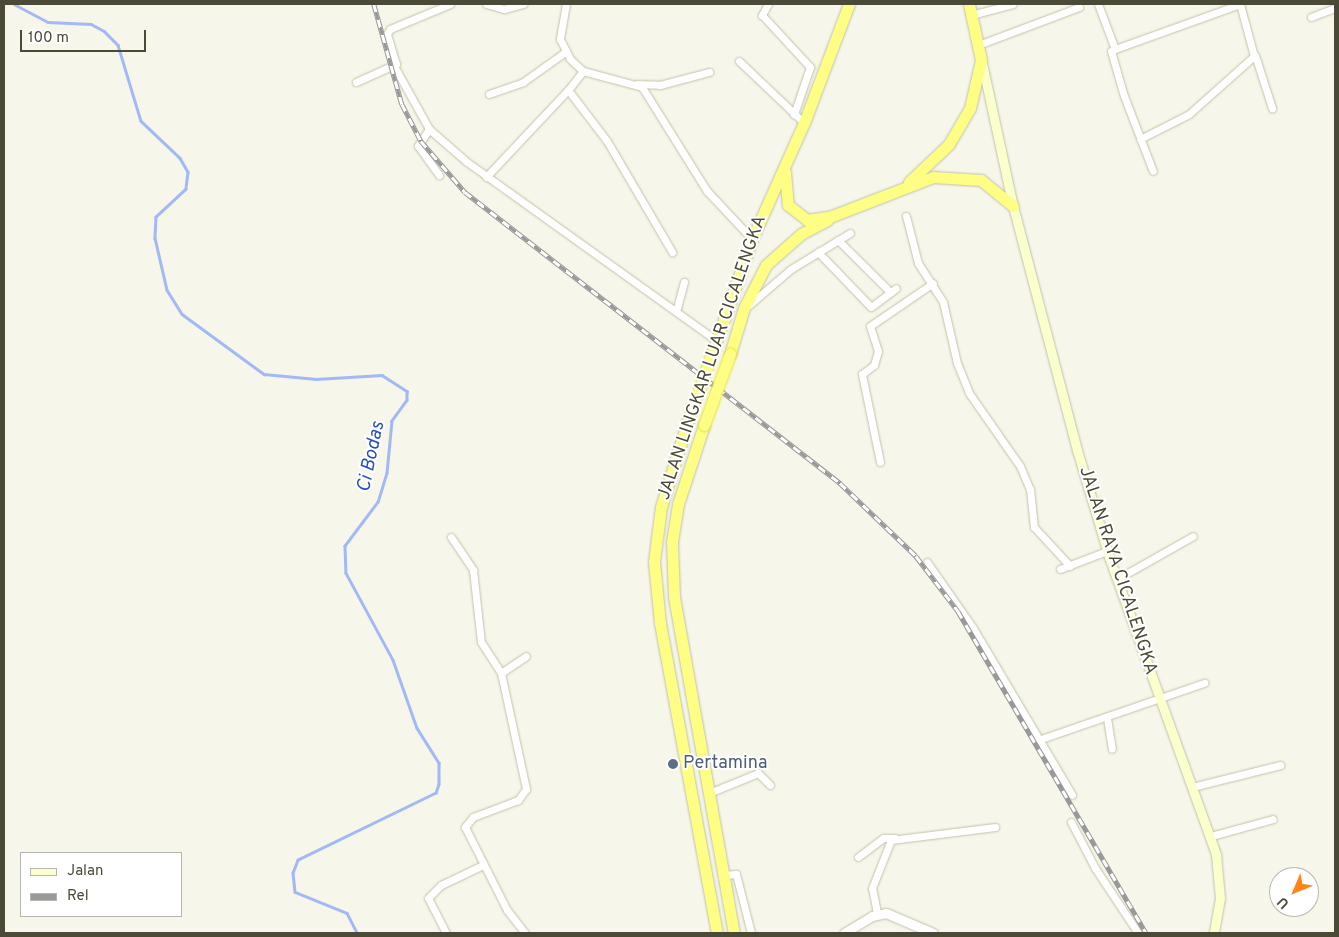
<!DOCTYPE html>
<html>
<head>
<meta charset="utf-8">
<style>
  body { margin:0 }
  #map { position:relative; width:1339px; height:937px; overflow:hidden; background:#f6f6ea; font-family:Overpass,sans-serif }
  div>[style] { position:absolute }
  .stream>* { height:2.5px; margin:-1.25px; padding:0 1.25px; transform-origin:1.25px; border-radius:1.25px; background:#a3b9f6 }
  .roads { filter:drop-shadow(0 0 1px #c3c2ab) drop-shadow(0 0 1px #c3c2ab) }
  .minor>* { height:7px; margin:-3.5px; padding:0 3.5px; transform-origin:3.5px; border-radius:3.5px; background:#fff }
  .tertiary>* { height:9px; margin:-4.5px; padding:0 4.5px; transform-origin:4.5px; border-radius:4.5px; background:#fff }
  .secondary>* { height:9px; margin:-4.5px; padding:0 4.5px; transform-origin:4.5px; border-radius:4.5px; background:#fbffcb }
  .trunk>* { height:11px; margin:-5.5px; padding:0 5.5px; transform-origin:5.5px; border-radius:5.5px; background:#fdfe83 }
  .rail>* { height:4.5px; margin-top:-2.25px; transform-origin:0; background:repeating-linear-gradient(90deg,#fff 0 8px,#999 0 16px); box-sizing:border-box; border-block:1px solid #999 }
  .bridges { filter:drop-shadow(0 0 1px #eae130) drop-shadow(0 0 1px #eae130) }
  .trunk-bridge>* { height:11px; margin:-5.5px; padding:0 5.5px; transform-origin:5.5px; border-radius:5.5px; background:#fdfe83 }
  .dots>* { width:14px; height:14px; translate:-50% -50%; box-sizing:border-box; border:2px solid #fff; border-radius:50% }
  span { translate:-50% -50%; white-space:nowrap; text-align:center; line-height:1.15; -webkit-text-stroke:4px #fff; paint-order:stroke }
  .street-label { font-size:18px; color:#4b4a37 }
  .service-label { font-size:18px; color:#4e5e75 }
  .left { translate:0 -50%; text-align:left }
  .water-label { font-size:19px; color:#264ec1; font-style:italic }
  .frame { position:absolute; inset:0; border:5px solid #4b4a37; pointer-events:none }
  .legend { position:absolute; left:20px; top:852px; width:162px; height:65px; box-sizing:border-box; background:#fff; border:1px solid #b7b7af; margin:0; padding:6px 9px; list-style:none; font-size:15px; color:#4b4a37 }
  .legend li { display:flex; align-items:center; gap:10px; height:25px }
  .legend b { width:25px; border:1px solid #b7b7af }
  .north { position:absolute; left:1269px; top:867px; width:50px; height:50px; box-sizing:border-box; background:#fff; border:1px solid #b7b7af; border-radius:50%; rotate:225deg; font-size:14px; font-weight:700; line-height:20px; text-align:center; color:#4b4a37 }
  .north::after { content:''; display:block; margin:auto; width:18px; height:22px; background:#ff8518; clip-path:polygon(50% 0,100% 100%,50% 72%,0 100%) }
  .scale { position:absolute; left:20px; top:30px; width:126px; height:22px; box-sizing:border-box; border:2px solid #4b4a37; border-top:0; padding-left:6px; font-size:15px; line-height:18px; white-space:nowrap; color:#4b4a37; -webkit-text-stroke:4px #fff; paint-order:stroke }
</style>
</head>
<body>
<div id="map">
  <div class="stream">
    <i style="left:14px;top:4px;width:38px;rotate:28deg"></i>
    <i style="left:48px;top:22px;width:43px;rotate:2.7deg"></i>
    <i style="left:91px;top:24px;width:15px;rotate:28deg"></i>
    <i style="left:104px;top:31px;width:20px;rotate:45deg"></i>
    <i style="left:118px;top:45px;width:79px;rotate:73.2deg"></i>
    <i style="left:141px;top:121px;width:54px;rotate:43.5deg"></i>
    <i style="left:180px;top:158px;width:16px;rotate:60deg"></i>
    <i style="left:188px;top:172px;width:17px;rotate:97deg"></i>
    <i style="left:186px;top:189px;width:41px;rotate:137deg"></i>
    <i style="left:156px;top:217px;width:21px;rotate:93deg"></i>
    <i style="left:155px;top:238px;width:53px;rotate:77deg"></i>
    <i style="left:167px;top:290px;width:28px;rotate:58deg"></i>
    <i style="left:182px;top:314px;width:102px;rotate:36.2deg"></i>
    <i style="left:264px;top:374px;width:52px;rotate:5.5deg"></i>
    <i style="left:316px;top:379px;width:66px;rotate:-3.5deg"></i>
    <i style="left:382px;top:375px;width:30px;rotate:33deg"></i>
    <i style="left:407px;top:391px;width:9px;rotate:90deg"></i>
    <i style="left:407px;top:400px;width:26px;rotate:126deg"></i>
    <i style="left:392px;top:421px;width:52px;rotate:95.5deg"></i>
    <i style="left:387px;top:473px;width:30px;rotate:107deg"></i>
    <i style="left:378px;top:502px;width:55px;rotate:126.9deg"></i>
    <i style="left:345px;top:546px;width:27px;rotate:88deg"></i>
    <i style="left:346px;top:573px;width:99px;rotate:61.6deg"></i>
    <i style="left:393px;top:660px;width:72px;rotate:70.6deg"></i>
    <i style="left:417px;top:728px;width:41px;rotate:57.8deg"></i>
    <i style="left:439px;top:763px;width:21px;rotate:90deg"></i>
    <i style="left:439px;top:784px;width:9px;rotate:108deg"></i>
    <i style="left:436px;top:793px;width:153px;rotate:154.1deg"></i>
    <i style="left:298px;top:860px;width:14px;rotate:111deg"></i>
    <i style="left:293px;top:873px;width:19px;rotate:84deg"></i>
    <i style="left:295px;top:892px;width:56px;rotate:22deg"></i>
    <i style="left:347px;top:913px;width:22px;rotate:63deg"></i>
  </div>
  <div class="roads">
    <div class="minor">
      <i style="left:486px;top:4px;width:19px;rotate:16deg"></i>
      <i style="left:504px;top:9px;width:20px;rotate:-15deg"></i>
      <i style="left:566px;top:4px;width:36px;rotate:100deg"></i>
      <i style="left:560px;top:39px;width:22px;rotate:63deg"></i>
      <i style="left:570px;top:59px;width:18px;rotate:43deg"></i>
      <i style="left:583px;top:71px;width:61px;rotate:15.2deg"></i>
      <i style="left:642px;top:87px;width:123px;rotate:58deg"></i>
      <i style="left:707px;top:191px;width:66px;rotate:46.8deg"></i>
      <i style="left:768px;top:4px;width:13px;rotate:119deg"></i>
      <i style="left:762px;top:15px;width:71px;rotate:47.3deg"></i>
      <i style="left:810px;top:67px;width:50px;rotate:108.8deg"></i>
      <i style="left:1098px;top:4px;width:48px;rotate:69.3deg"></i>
      <i style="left:1115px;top:49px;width:133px;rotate:-19.8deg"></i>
      <i style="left:971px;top:15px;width:43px;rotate:-14.7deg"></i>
      <i style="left:1311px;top:17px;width:26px;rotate:-21deg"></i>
      <i style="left:978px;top:45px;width:108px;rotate:-20.6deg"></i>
      <i style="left:1115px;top:49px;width:4px;rotate:153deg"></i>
      <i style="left:1111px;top:51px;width:47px;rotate:73.9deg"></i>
      <i style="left:1124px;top:96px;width:80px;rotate:68.9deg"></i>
      <i style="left:1255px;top:55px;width:56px;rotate:72.2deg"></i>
      <i style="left:739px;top:61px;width:90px;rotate:43.6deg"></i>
      <i style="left:394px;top:66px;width:72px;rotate:60.9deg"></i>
      <i style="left:429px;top:129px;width:50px;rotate:41deg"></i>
      <i style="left:467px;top:162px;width:306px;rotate:35.6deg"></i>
      <i style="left:583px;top:71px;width:24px;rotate:128deg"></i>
      <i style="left:568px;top:90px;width:64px;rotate:52.6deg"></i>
      <i style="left:607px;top:141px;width:129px;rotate:59.6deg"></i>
      <i style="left:356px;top:82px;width:44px;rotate:-24.2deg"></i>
      <i style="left:396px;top:64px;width:31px;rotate:-107deg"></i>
      <i style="left:387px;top:34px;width:6px;rotate:-59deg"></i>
      <i style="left:390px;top:29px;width:65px;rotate:-22.6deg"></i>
      <i style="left:637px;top:84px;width:23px;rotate:2deg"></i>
      <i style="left:660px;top:85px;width:51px;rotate:-14.9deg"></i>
      <i style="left:489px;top:94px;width:36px;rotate:-19deg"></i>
      <i style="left:523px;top:82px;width:52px;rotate:-35.5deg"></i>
      <i style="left:429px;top:129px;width:20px;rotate:123deg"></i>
      <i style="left:418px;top:146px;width:36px;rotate:54deg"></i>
      <i style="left:1140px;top:139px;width:55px;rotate:-27deg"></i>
      <i style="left:1189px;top:114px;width:87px;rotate:-41.7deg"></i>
      <i style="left:1254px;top:56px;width:54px;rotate:-105.1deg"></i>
      <i style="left:486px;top:177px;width:120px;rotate:-46.7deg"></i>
      <i style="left:906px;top:216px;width:49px;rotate:75.7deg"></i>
      <i style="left:918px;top:263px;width:46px;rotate:57.3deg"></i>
      <i style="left:943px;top:302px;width:63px;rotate:77.1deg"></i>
      <i style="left:957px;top:363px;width:32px;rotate:68deg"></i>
      <i style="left:969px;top:393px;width:89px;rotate:55.1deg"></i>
      <i style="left:1020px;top:466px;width:25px;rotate:67deg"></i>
      <i style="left:1030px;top:489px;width:38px;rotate:84deg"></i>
      <i style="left:1034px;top:527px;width:53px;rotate:47.3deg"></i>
      <i style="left:838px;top:240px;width:74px;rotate:45deg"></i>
      <i style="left:818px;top:252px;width:76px;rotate:46.1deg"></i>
      <i style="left:871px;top:307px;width:31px;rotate:-37deg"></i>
      <i style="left:749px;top:305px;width:55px;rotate:-40.6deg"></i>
      <i style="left:791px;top:269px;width:69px;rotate:-31.4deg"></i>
      <i style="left:677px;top:308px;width:27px;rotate:-75deg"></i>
      <i style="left:880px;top:462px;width:90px;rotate:-101.6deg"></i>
      <i style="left:862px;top:374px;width:15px;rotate:-37deg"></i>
      <i style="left:874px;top:365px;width:15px;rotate:-74deg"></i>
      <i style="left:878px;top:351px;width:26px;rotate:-108deg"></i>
      <i style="left:870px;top:326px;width:76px;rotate:-34.3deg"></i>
      <i style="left:451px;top:537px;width:40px;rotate:56deg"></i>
      <i style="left:473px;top:570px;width:72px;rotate:83.7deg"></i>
      <i style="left:481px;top:642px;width:37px;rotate:57deg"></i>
      <i style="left:501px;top:673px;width:119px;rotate:77.8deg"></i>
      <i style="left:526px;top:789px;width:14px;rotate:126deg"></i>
      <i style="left:518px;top:800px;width:48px;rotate:159.3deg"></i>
      <i style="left:473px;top:817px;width:13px;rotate:129deg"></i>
      <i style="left:465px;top:827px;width:93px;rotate:63.2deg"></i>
      <i style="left:507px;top:910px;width:29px;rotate:52deg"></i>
      <i style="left:927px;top:562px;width:80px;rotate:55.1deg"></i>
      <i style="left:973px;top:628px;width:194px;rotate:59.3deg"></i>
      <i style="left:1060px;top:569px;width:50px;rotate:-21deg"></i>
      <i style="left:1117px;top:579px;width:87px;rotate:-29.5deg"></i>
      <i style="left:501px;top:673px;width:30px;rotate:-34deg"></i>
      <i style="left:1107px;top:718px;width:31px;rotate:81deg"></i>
      <i style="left:1038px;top:740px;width:176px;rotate:-19deg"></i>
      <i style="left:1192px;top:787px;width:91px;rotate:-14deg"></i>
      <i style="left:709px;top:793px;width:53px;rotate:-22.2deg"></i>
      <i style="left:758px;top:773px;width:17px;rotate:45deg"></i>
      <i style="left:1071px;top:822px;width:52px;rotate:62.4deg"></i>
      <i style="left:1095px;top:868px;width:78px;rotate:56.5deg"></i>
      <i style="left:1211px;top:836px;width:64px;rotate:-15.3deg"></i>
      <i style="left:858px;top:857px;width:31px;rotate:-37deg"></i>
      <i style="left:883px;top:838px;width:12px"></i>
      <i style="left:723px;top:875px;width:13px;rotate:-4deg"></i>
      <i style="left:736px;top:874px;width:61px;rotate:75.7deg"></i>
      <i style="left:877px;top:913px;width:25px;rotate:-101deg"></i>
      <i style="left:872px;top:888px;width:52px;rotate:-68.4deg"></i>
      <i style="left:891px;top:840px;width:105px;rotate:-7.1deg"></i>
      <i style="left:446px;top:933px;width:39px;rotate:-117deg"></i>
      <i style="left:428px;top:898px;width:18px;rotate:-45deg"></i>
      <i style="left:441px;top:885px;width:47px;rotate:-25.5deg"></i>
    </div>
    <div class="tertiary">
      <i style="left:844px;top:933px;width:33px;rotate:-31deg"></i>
      <i style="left:872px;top:916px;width:14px;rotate:-12deg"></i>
      <i style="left:886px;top:913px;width:51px;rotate:23.1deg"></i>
    </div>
    <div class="secondary">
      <i style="left:982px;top:63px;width:146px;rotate:77.8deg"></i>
      <i style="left:1013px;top:206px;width:252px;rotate:75.3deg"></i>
      <i style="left:1077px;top:450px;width:112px;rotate:73.3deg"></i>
      <i style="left:1109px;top:557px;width:317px;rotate:70.2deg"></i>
      <i style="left:1216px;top:855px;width:43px;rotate:84.7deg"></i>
      <i style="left:1220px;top:898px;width:36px;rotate:100deg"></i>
    </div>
    <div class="trunk">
      <i style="left:785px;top:172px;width:33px;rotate:85deg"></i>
      <i style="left:788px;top:205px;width:24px;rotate:38deg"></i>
      <i style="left:807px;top:220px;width:25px;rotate:-9deg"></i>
      <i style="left:832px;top:216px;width:108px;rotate:-21.1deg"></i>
      <i style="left:933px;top:177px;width:48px;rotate:3.6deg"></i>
      <i style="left:981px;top:180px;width:41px;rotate:39.1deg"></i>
      <i style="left:909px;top:182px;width:55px;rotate:-43.5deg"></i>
      <i style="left:949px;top:144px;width:42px;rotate:-59.7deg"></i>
      <i style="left:970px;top:108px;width:49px;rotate:-77.1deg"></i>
      <i style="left:981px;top:60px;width:57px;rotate:-102.1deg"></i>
      <i style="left:713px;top:351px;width:119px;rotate:-70.8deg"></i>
      <i style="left:752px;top:239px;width:127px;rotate:-65.9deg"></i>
      <i style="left:804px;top:123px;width:127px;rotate:-69.3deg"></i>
      <i style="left:730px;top:354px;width:48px;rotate:-73.1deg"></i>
      <i style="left:744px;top:308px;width:48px;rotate:-62.9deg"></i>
      <i style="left:766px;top:265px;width:47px;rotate:-41.5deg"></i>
      <i style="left:801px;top:234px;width:30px;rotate:-28deg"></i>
      <i style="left:688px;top:420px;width:91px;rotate:107.2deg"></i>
      <i style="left:661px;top:507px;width:55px;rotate:97.3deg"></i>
      <i style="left:654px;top:562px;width:61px;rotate:84.4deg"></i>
      <i style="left:660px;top:623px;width:315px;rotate:79.6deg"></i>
      <i style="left:704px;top:425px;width:83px;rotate:108.2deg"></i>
      <i style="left:678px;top:504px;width:38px;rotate:99deg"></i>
      <i style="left:672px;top:542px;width:55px;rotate:87.9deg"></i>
      <i style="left:674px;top:597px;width:341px;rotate:79.9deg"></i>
    </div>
  </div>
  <div class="rail">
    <i style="left:374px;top:4px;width:104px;rotate:74.4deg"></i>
    <i style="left:402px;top:104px;width:42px;rotate:62.8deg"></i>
    <i style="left:421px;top:141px;width:67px;rotate:49.2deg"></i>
    <i style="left:465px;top:192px;width:475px;rotate:37.8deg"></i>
    <i style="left:840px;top:483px;width:105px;rotate:43.8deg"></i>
    <i style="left:916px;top:556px;width:69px;rotate:52.6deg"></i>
    <i style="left:958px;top:611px;width:373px;rotate:59.7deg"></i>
  </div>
  <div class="bridges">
    <div class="trunk-bridge">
      <i style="left:688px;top:420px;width:73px;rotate:-70.1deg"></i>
      <i style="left:704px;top:425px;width:76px;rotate:-69.9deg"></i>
    </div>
  </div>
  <div class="dots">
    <i style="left:673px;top:764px;background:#5c6f8a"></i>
  </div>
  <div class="street-label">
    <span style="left:713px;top:358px;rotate:-71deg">JALAN LINGKAR LUAR CICALENGKA</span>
    <span style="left:1117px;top:571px;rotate:72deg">JALAN RAYA CICALENGKA</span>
  </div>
  <div class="service-label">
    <span class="left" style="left:683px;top:764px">Pertamina</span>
  </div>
  <div class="water-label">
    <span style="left:372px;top:457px;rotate:-78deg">Ci Bodas</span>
  </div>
  <div class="frame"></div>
  <ul class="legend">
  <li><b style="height:6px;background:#fbffcb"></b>Jalan</li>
  <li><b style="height:6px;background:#999"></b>Rel</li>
  </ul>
  <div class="north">U</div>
  <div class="scale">100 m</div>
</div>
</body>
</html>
